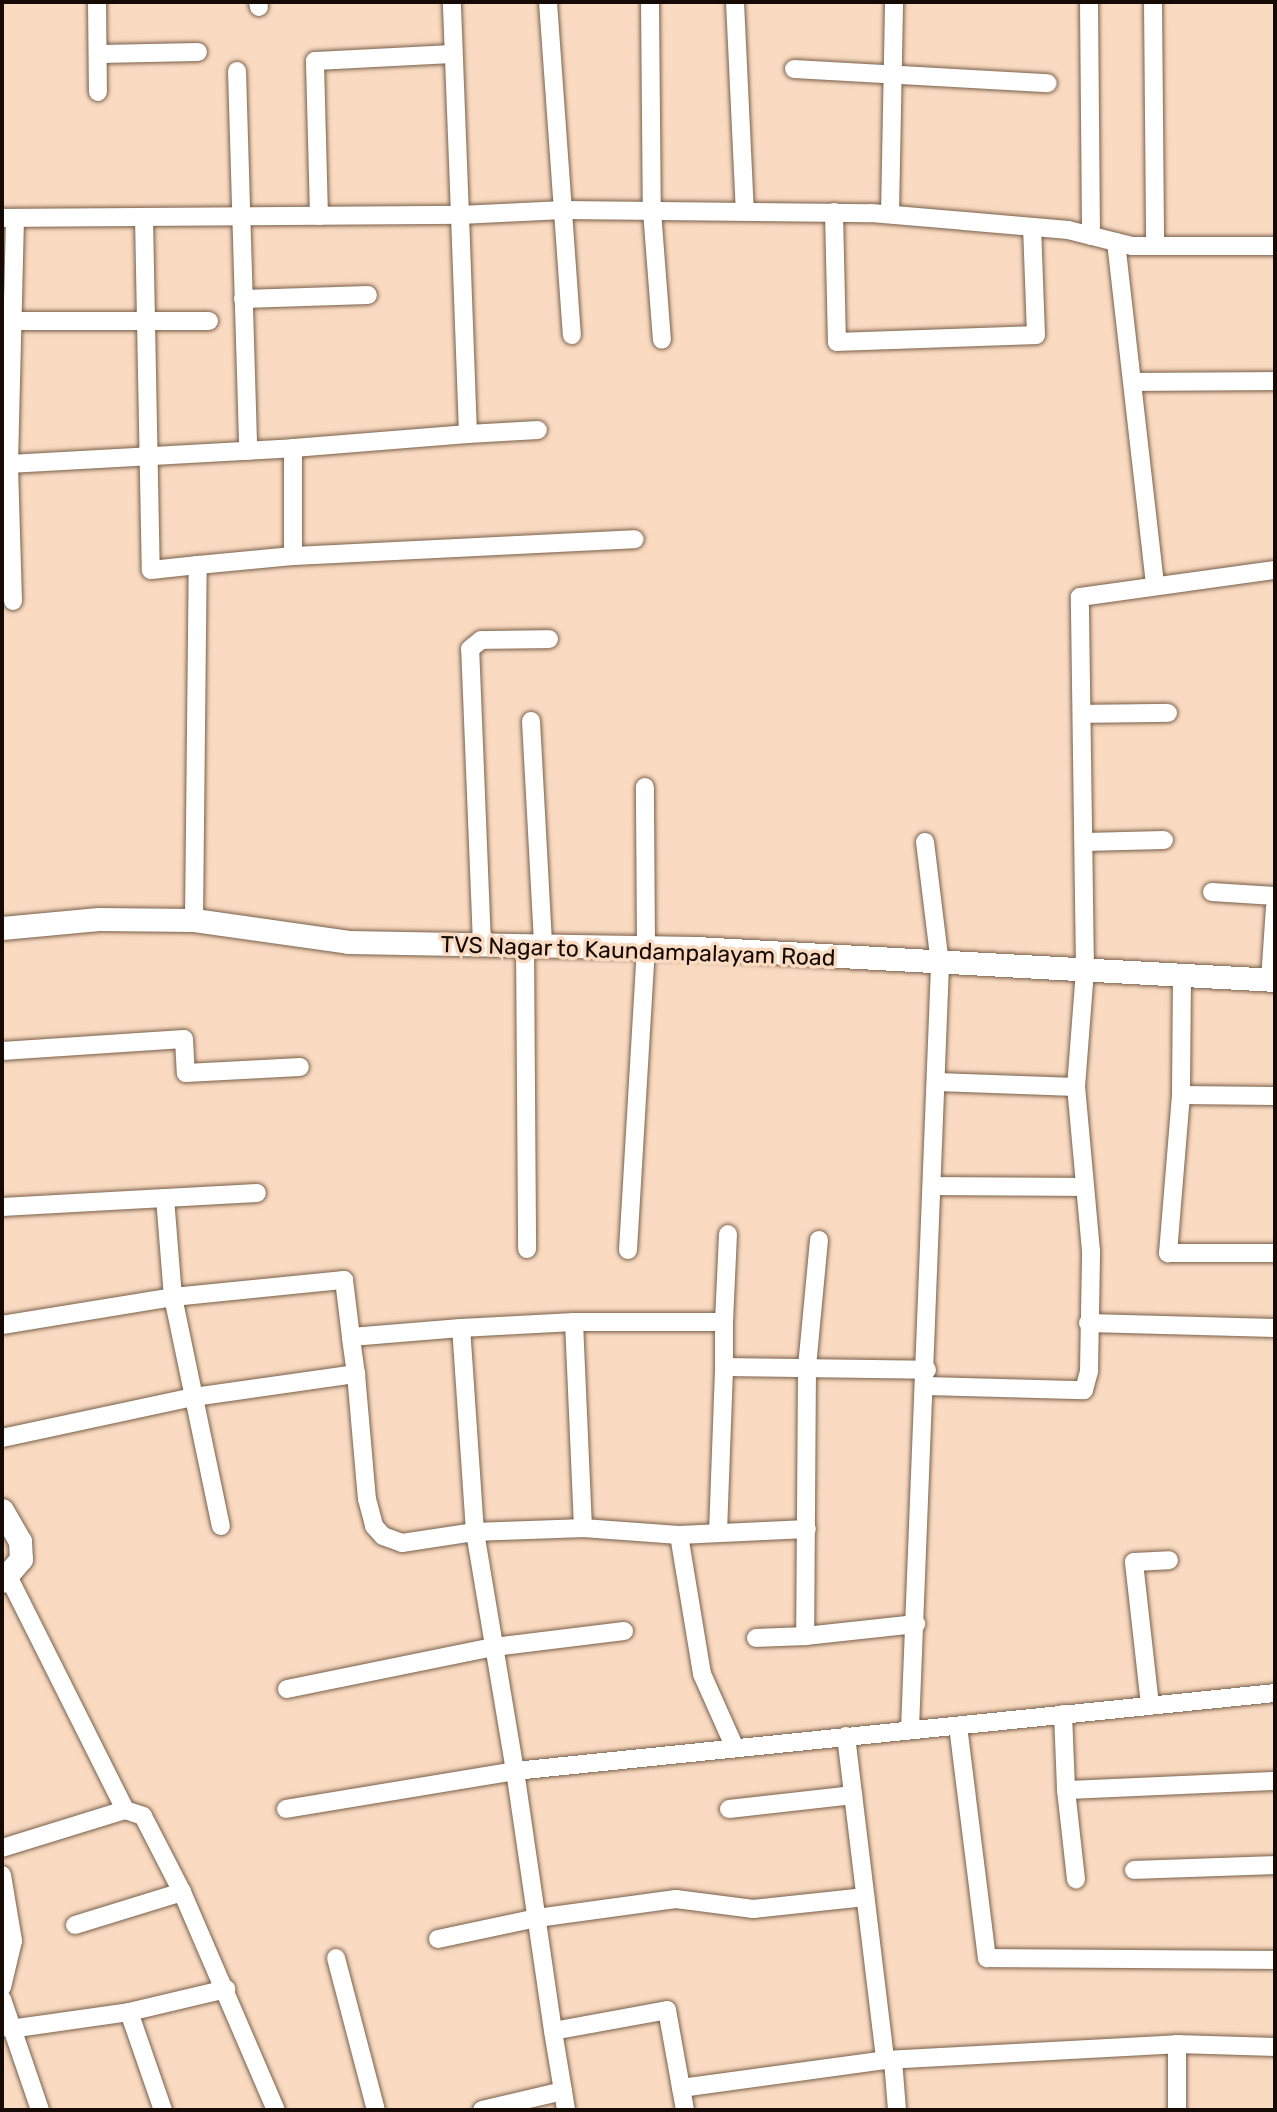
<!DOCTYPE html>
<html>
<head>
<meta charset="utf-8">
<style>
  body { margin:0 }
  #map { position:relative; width:1277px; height:2112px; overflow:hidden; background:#fadbc2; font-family:Rubik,sans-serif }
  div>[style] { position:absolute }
  .roads { filter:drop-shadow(0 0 2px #795f49) drop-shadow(0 0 2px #795f49) }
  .minor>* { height:18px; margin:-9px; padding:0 9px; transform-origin:9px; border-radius:9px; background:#fff }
  .tertiary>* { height:23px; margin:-11.5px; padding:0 11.5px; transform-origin:11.5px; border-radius:11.5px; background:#fff }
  span { translate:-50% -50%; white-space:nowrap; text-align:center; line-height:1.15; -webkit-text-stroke:7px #fadbc2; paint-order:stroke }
  .street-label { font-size:23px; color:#150b04 }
  .frame { position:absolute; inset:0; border:4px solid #150b04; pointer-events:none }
</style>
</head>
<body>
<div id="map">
  <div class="roads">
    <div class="minor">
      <i style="left:97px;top:2px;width:90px;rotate:89.4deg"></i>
      <i style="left:258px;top:2px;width:5px;rotate:79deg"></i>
      <i style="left:548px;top:2px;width:334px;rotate:85.9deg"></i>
      <i style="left:650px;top:2px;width:209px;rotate:89.5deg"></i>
      <i style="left:652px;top:211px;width:129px;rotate:85.6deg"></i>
      <i style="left:735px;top:2px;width:209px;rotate:87.3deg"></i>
      <i style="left:1089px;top:2px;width:234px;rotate:89.5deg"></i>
      <i style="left:1153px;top:2px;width:244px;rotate:89.5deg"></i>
      <i style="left:100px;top:54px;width:98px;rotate:-1.2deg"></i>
      <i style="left:794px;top:69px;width:254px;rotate:3.2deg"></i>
      <i style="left:237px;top:71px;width:380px;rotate:88.3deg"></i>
      <i style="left:834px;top:212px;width:130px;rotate:88.7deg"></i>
      <i style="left:837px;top:342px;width:199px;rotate:-2deg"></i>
      <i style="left:1036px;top:335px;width:108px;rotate:-92.1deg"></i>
      <i style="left:890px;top:214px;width:212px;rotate:-88.9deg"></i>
      <i style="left:319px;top:216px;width:155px;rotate:-91.5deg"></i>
      <i style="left:315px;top:61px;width:138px;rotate:-2.9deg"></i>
      <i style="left:144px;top:217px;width:353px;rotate:88.9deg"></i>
      <i style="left:151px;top:570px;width:47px;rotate:-6.1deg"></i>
      <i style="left:2px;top:218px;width:458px;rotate:-0.4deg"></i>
      <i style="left:460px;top:215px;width:213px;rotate:-92.2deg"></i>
      <i style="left:1116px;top:242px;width:346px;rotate:83.5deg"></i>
      <i style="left:243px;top:299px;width:125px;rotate:-1.8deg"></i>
      <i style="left:2px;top:321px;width:207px"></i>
      <i style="left:1134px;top:382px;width:141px;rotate:-0.4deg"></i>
      <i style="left:468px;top:434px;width:70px;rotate:-3.3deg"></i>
      <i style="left:9px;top:464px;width:284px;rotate:-3.2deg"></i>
      <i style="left:293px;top:556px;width:342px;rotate:-2.8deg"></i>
      <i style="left:13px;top:601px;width:137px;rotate:-91.7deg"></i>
      <i style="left:9px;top:464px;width:246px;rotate:-88.6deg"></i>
      <i style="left:1082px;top:714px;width:86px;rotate:-0.7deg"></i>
      <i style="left:531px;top:721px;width:224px;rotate:86.9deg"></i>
      <i style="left:1084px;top:842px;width:80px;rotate:-1.4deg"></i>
      <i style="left:1212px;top:892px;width:63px;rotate:3.6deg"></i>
      <i style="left:194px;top:920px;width:355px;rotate:-89.4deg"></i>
      <i style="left:198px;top:565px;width:95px;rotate:-5.4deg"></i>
      <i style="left:293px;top:556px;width:108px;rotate:-90deg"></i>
      <i style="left:293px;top:448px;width:176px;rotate:-4.6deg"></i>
      <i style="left:468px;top:434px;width:219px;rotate:-92.1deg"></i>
      <i style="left:460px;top:215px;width:104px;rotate:-2.8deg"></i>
      <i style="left:564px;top:210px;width:307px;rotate:0.6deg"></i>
      <i style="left:871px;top:213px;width:198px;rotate:4.9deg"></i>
      <i style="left:1068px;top:230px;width:66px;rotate:14deg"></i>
      <i style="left:1132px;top:246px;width:143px"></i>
      <i style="left:482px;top:944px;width:295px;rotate:-92.3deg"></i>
      <i style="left:470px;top:649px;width:14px;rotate:-39deg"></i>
      <i style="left:481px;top:640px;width:68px;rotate:-0.8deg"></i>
      <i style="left:525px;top:945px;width:304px;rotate:89.6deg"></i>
      <i style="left:1182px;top:976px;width:119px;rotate:90.5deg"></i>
      <i style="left:1181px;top:1095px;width:159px;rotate:94.7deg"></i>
      <i style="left:1168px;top:1253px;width:107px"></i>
      <i style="left:1270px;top:980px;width:73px;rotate:-86.1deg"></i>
      <i style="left:2px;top:1051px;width:182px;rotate:-3.8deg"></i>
      <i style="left:184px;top:1039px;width:34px;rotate:87deg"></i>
      <i style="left:186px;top:1073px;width:114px;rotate:-3deg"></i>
      <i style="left:937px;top:1082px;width:139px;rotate:2.1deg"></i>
      <i style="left:1181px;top:1095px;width:94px;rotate:0.6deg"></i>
      <i style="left:933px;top:1186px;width:151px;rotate:0.4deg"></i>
      <i style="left:165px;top:1198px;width:92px;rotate:-3.1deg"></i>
      <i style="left:2px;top:1207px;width:163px;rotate:-3.2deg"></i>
      <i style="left:165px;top:1198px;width:99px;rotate:85.4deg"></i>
      <i style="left:173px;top:1297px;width:234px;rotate:78.2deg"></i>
      <i style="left:819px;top:1240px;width:129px;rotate:95.4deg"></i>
      <i style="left:807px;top:1368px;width:268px;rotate:90.4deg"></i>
      <i style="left:805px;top:1636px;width:112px;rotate:-6.2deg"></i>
      <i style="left:628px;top:1250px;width:304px;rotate:-86.6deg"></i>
      <i style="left:646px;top:947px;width:160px;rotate:-90.4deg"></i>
      <i style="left:724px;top:1322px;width:88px;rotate:-87.4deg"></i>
      <i style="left:1088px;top:1323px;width:187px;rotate:1.5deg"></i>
      <i style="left:2px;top:1325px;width:173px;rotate:-9.3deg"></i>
      <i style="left:173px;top:1297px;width:172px;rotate:-5.7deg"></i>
      <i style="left:344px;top:1280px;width:57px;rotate:83deg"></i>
      <i style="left:356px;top:1374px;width:125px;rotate:85deg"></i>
      <i style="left:367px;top:1499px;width:28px;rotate:75deg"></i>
      <i style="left:374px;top:1526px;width:13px;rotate:48deg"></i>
      <i style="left:383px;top:1536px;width:20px;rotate:20deg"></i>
      <i style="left:402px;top:1543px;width:74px;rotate:-8.6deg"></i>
      <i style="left:475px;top:1532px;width:204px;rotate:-93.9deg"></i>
      <i style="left:926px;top:1386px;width:158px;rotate:1.5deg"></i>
      <i style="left:1084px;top:1390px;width:20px;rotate:-75deg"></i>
      <i style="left:1089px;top:1371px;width:120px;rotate:-89deg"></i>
      <i style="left:1091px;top:1251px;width:165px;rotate:-95.2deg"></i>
      <i style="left:1076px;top:1087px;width:117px;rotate:-85.6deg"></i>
      <i style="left:1085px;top:970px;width:373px;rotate:-90.8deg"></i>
      <i style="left:1080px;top:597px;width:197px;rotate:-7.9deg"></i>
      <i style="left:2px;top:1438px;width:196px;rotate:-12.1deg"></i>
      <i style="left:194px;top:1397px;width:164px;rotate:-8.1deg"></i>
      <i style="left:356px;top:1374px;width:37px;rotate:-98deg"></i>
      <i style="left:351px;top:1337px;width:110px;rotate:-4.7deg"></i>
      <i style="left:461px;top:1328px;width:113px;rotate:-3deg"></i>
      <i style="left:574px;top:1322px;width:150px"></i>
      <i style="left:724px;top:1322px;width:45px;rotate:90deg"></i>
      <i style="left:724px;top:1367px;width:203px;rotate:0.8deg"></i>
      <i style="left:583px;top:1528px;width:96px;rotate:4.2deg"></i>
      <i style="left:679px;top:1535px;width:128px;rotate:-2.7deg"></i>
      <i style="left:718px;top:1533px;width:166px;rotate:-87.9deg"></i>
      <i style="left:679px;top:1535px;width:141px;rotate:80.6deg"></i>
      <i style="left:702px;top:1674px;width:81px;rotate:66deg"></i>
      <i style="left:9px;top:1578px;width:259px;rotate:63.4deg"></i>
      <i style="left:125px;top:1810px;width:19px;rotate:18deg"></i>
      <i style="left:143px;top:1816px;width:85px;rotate:62.8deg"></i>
      <i style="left:182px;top:1892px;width:237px;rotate:66.7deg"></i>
      <i style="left:756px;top:1638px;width:49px;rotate:-2.3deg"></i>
      <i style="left:287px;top:1689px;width:211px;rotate:-11.5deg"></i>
      <i style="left:494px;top:1647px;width:131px;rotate:-7deg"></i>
      <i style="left:1150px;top:1705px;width:144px;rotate:-96.4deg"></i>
      <i style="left:1134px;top:1562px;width:35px;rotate:-3deg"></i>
      <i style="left:1063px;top:1714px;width:76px;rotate:87.7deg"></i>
      <i style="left:1066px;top:1790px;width:209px;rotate:-2.5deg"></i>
      <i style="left:958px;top:1726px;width:234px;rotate:82.9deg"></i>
      <i style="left:987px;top:1958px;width:288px;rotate:0.4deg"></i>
      <i style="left:910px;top:1729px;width:766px;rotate:-87.75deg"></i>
      <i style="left:940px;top:964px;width:123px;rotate:-97deg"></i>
      <i style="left:846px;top:1736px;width:326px;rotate:83.1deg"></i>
      <i style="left:1066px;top:1790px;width:90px;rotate:83.6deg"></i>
      <i style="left:286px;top:1809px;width:232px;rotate:-9.4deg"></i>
      <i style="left:515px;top:1771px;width:242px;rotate:-99.5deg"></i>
      <i style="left:475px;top:1532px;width:108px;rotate:-2.1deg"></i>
      <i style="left:583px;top:1528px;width:206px;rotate:-92.5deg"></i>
      <i style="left:729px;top:1809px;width:125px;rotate:-6.4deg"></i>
      <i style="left:2px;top:1848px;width:129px;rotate:-17.2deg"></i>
      <i style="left:1134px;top:1870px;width:141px;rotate:-2deg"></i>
      <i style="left:2px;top:1875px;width:67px;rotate:80.5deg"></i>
      <i style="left:13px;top:1941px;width:47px;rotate:103.4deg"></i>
      <i style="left:75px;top:1925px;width:112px;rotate:-17.1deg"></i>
      <i style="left:438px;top:1939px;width:101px;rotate:-12deg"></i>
      <i style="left:537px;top:1918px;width:140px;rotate:-7.8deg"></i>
      <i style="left:676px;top:1899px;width:78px;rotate:7.4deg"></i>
      <i style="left:753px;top:1909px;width:113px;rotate:-6.1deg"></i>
      <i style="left:336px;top:1958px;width:157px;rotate:75.3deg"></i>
      <i style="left:2px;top:1999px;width:117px;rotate:71.1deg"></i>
      <i style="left:129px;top:2012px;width:104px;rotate:70.9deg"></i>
      <i style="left:10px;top:2029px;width:120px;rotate:-8.1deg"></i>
      <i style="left:129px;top:2012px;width:100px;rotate:-13.3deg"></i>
      <i style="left:553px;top:2031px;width:263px;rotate:-98.3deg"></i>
      <i style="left:515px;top:1771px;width:764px;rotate:-5.86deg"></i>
      <i style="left:1177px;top:2044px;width:98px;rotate:1.8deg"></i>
      <i style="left:893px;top:2060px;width:50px;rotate:85.4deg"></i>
      <i style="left:681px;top:2088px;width:206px;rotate:-7.8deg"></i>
      <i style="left:885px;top:2060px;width:292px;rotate:-3.1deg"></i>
      <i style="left:1177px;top:2044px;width:66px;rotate:90deg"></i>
      <i style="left:563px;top:2091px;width:19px;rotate:81deg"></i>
      <i style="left:482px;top:2110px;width:83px;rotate:-13.2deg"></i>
      <i style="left:563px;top:2091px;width:61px;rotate:-99.5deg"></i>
      <i style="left:553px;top:2031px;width:116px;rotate:-10.4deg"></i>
      <i style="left:667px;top:2010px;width:102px;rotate:79.8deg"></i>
    </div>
    <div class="tertiary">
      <i style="left:2px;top:928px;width:97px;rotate:-5.3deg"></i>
      <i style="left:99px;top:919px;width:95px;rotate:0.6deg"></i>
      <i style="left:194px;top:920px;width:156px;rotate:8.1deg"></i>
      <i style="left:348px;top:942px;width:348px;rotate:1deg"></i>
      <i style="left:696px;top:948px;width:580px;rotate:3.16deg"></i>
      <i style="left:2px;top:1510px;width:36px;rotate:60deg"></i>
      <i style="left:20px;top:1541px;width:18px;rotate:87deg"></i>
      <i style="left:21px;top:1559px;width:29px;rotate:131deg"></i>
    </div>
  </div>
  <div class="street-label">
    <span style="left:638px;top:951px;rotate:2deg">TVS Nagar to Kaundampalayam Road</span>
  </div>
  <div class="frame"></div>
</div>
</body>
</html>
